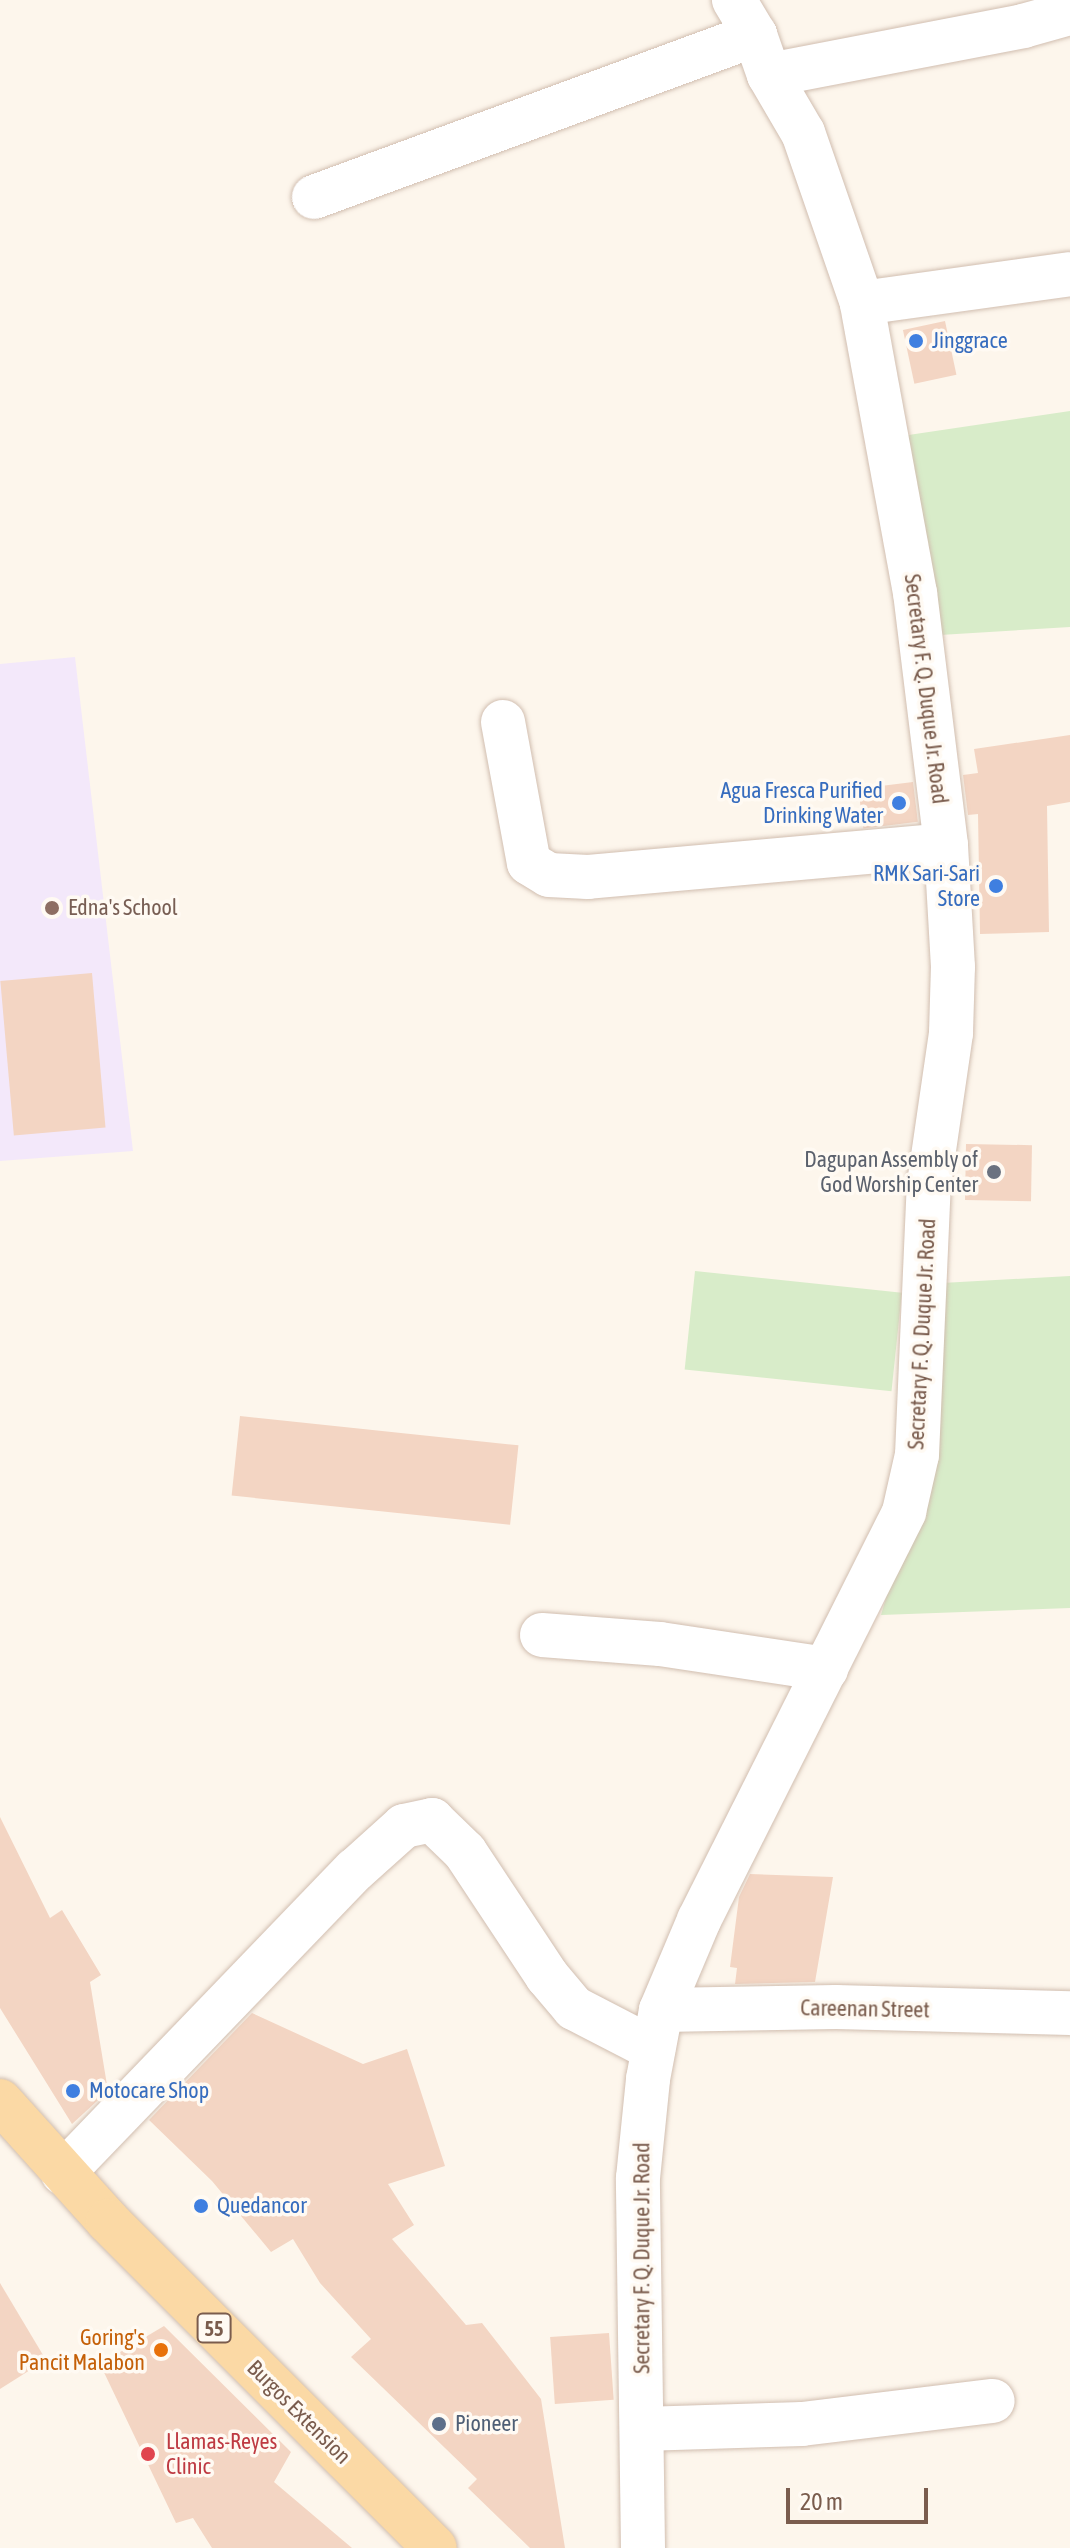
<!DOCTYPE html>
<html>
<head>
<meta charset="utf-8">
<style>
  body { margin:0 }
  #map { position:relative; width:1070px; height:2548px; overflow:hidden; background:#fdf6ec; font-family:"Asap Condensed",sans-serif }
  div>[style] { position:absolute }
  .education>* { inset:0; background:#f3e8fa }
  .green>* { inset:0; background:#d8ecc9; transform-origin:0 0 }
  .building>* { inset:0; background:#f3d5c3; transform-origin:0 0 }
  .roads { filter:drop-shadow(0 0 2px #d1beb0) drop-shadow(0 0 2px #d1beb0) }
  .minor>* { height:44px; margin:-22px; padding:0 22px; transform-origin:22px; border-radius:22px; background:#fff }
  .major>* { height:44px; margin:-22px; padding:0 22px; transform-origin:22px; border-radius:22px; background:#fbd9a5 }
  .dots>* { width:22px; height:22px; translate:-50% -50%; box-sizing:border-box; border:4px solid #fffaf3; border-radius:50% }
  span { translate:-50% -50%; white-space:nowrap; text-align:center; line-height:1.15; -webkit-text-stroke:7px #fffaf3; paint-order:stroke }
  .shield-label span { padding:2px 6px; background:#fffaf3; border:2px solid; border-radius:6px; -webkit-text-stroke-width:0 }
  .shield-label { font-size:20px; color:#7a5c4d; font-weight:700 }
  .shop-label { font-size:22px; color:#366cbe }
  .left { translate:0 -50%; text-align:left }
  .right { translate:-100% -50%; text-align:right }
  .street-label { font-size:22px; color:#7a5c4d }
  .education-label { font-size:22px; color:#785e54 }
  .worship-label { font-size:22px; color:#5b616d }
  .food-label { font-size:22px; color:#c56008 }
  .service-label { font-size:22px; color:#4e5e75 }
  .health-label { font-size:22px; color:#be3a42 }
  .scale { position:absolute; left:786px; top:2488px; width:142px; height:36px; box-sizing:border-box; border:4px solid #7a5c4d; border-top:0; padding-left:10px; font-size:24px; line-height:28px; white-space:nowrap; color:#7a5c4d; -webkit-text-stroke:6px #fffaf3; paint-order:stroke }
</style>
</head>
<body>
<div id="map">
  <div class="education">
    <i style="clip-path:polygon(75px 657px,133px 1151px,0 1161px,0 664px)"></i>
  </div>
  <div class="green">
    <i style="clip-path:polygon(1070px 411px,1070px 627px,940px 635px,895px 437px)"></i>
    <i style="left:695px;top:1271px;width:208px;height:99px;rotate:6deg"></i>
    <i style="clip-path:polygon(1070px 1276px,1070px 1608px,881px 1615px,927px 1458px,942px 1283px)"></i>
  </div>
  <div class="building">
    <i style="left:945px;top:321px;width:55px;height:43px;rotate:78deg"></i>
    <i style="clip-path:polygon(1070px 735px,1070px 802px,1047px 806px,1049px 932px,980px 934px,978px 814px,968px 815px,963px 775px,978px 773px,974px 749px)"></i>
    <i style="left:913px;top:782px;width:40px;height:55px;rotate:83deg"></i>
    <i style="left:92px;top:973px;width:155px;height:92px;rotate:85deg"></i>
    <i style="left:966px;top:1144px;width:66px;height:56px;rotate:1deg"></i>
    <i style="left:240px;top:1416px;width:280px;height:80px;rotate:6deg"></i>
    <i style="clip-path:polygon(0 1817px,50px 1918px,62px 1910px,101px 1975px,90px 1982px,108px 2091px,72px 2124px,0 2008px)"></i>
    <i style="clip-path:polygon(750px 1874px,833px 1877px,815px 1982px,735px 1984px,737px 1968px,730px 1967px,739px 1897px)"></i>
    <i style="clip-path:polygon(252px 2013px,363px 2064px,407px 2049px,445px 2166px,388px 2184px,414px 2225px,392px 2239px,466px 2325px,482px 2323px,541px 2399px,565px 2548px,530px 2548px,468px 2488px,477px 2479px,351px 2357px,371px 2339px,320px 2283px,293px 2239px,271px 2252px,212px 2181px,149px 2120px)"></i>
    <i style="clip-path:polygon(0 2283px,46px 2360px,0 2389px)"></i>
    <i style="clip-path:polygon(164px 2326px,291px 2452px,274px 2482px,352px 2548px,212px 2548px,193px 2518px,176px 2523px,100px 2364px)"></i>
    <i style="left:609px;top:2333px;width:67px;height:59px;rotate:86deg"></i>
  </div>
  <div class="roads">
    <div class="minor">
      <i style="left:769px;top:75px;width:259px;rotate:-10.9deg"></i>
      <i style="left:1023px;top:26px;width:49px;rotate:-15.5deg"></i>
      <i style="left:314px;top:197px;width:470px;rotate:-20.2deg"></i>
      <i style="left:862px;top:303px;width:210px;rotate:-7.9deg"></i>
      <i style="left:503px;top:722px;width:143px;rotate:79.6deg"></i>
      <i style="left:529px;top:863px;width:23px;rotate:31deg"></i>
      <i style="left:549px;top:875px;width:39px;rotate:3deg"></i>
      <i style="left:588px;top:877px;width:359px;rotate:-5.1deg"></i>
      <i style="left:542px;top:1635px;width:118px;rotate:4.4deg"></i>
      <i style="left:660px;top:1644px;width:168px;rotate:8.6deg"></i>
      <i style="left:661px;top:2010px;width:175px;rotate:-1deg"></i>
      <i style="left:836px;top:2007px;width:234px;rotate:1.5deg"></i>
      <i style="left:63px;top:2173px;width:421px;rotate:-46.1deg"></i>
      <i style="left:355px;top:1870px;width:66px;rotate:-41.9deg"></i>
      <i style="left:404px;top:1826px;width:29px;rotate:-12deg"></i>
      <i style="left:432px;top:1820px;width:46px;rotate:44.1deg"></i>
      <i style="left:465px;top:1852px;width:149px;rotate:56.5deg"></i>
      <i style="left:547px;top:1976px;width:42px;rotate:49.8deg"></i>
      <i style="left:574px;top:2008px;width:89px;rotate:27.4deg"></i>
      <i style="left:642px;top:2429px;width:160px;rotate:-1.8deg"></i>
      <i style="left:802px;top:2424px;width:192px;rotate:-6.9deg"></i>
      <i style="left:643px;top:2548px;width:370px;rotate:-90.8deg"></i>
      <i style="left:638px;top:2178px;width:100px;rotate:-84.2deg"></i>
      <i style="left:648px;top:2079px;width:70px;rotate:-79.3deg"></i>
      <i style="left:661px;top:2010px;width:98px;rotate:-67.1deg"></i>
      <i style="left:699px;top:1920px;width:457px;rotate:-63.3deg"></i>
      <i style="left:904px;top:1512px;width:58px;rotate:-77.2deg"></i>
      <i style="left:917px;top:1455px;width:271px;rotate:-87.5deg"></i>
      <i style="left:929px;top:1184px;width:153px;rotate:-81.7deg"></i>
      <i style="left:951px;top:1033px;width:66px;rotate:-88.3deg"></i>
      <i style="left:953px;top:967px;width:122px;rotate:-93.3deg"></i>
      <i style="left:946px;top:845px;width:254px;rotate:-97deg"></i>
      <i style="left:915px;top:593px;width:295px;rotate:-100.4deg"></i>
      <i style="left:862px;top:303px;width:180px;rotate:-109.1deg"></i>
      <i style="left:803px;top:133px;width:67px;rotate:-120.4deg"></i>
      <i style="left:769px;top:75px;width:42px;rotate:-109.3deg"></i>
      <i style="left:755px;top:35px;width:41px;rotate:-121deg"></i>
    </div>
    <div class="major">
      <i style="left:0;top:2101px;width:161px;rotate:48deg"></i>
      <i style="left:108px;top:2221px;width:462px;rotate:45deg"></i>
    </div>
  </div>
  <div class="dots">
    <i style="left:916px;top:341px;background:#3f7fe0"></i>
    <i style="left:899px;top:803px;background:#3f7fe0"></i>
    <i style="left:996px;top:886px;background:#3f7fe0"></i>
    <i style="left:52px;top:908px;background:#8d6e63"></i>
    <i style="left:994px;top:1172px;background:#6b7280"></i>
    <i style="left:73px;top:2091px;background:#3f7fe0"></i>
    <i style="left:201px;top:2206px;background:#3f7fe0"></i>
    <i style="left:161px;top:2350px;background:#e8710a"></i>
    <i style="left:439px;top:2424px;background:#5c6f8a"></i>
    <i style="left:148px;top:2454px;background:#e0444e"></i>
  </div>
  <div class="shield-label">
    <span style="left:214px;top:2328px">55</span>
  </div>
  <div class="shop-label">
    <span class="left" style="left:932px;top:341px">Jinggrace</span>
    <span class="right" style="left:883px;top:803px">Agua Fresca Purified<br>Drinking Water</span>
    <span class="right" style="left:980px;top:886px">RMK Sari-Sari<br>Store</span>
    <span class="left" style="left:89px;top:2091px">Motocare Shop</span>
    <span class="left" style="left:217px;top:2206px">Quedancor</span>
  </div>
  <div class="street-label">
    <span style="left:926px;top:689px;rotate:83deg">Secretary F. Q. Duque Jr. Road</span>
    <span style="left:922px;top:1334px;rotate:-87deg">Secretary F. Q. Duque Jr. Road</span>
    <span style="left:865px;top:2009px;rotate:1deg">Careenan Street</span>
    <span style="left:642px;top:2258px;rotate:-90deg">Secretary F. Q. Duque Jr. Road</span>
    <span style="left:299px;top:2412px;rotate:45deg">Burgos Extension</span>
  </div>
  <div class="education-label">
    <span class="left" style="left:68px;top:908px">Edna's School</span>
  </div>
  <div class="worship-label">
    <span class="right" style="left:978px;top:1172px">Dagupan Assembly of<br>God Worship Center</span>
  </div>
  <div class="food-label">
    <span class="right" style="left:145px;top:2350px">Goring's<br>Pancit Malabon</span>
  </div>
  <div class="service-label">
    <span class="left" style="left:455px;top:2424px">Pioneer</span>
  </div>
  <div class="health-label">
    <span class="left" style="left:166px;top:2454px">Llamas-Reyes<br>Clinic</span>
  </div>
  <div class="scale">20 m</div>
</div>
</body>
</html>
